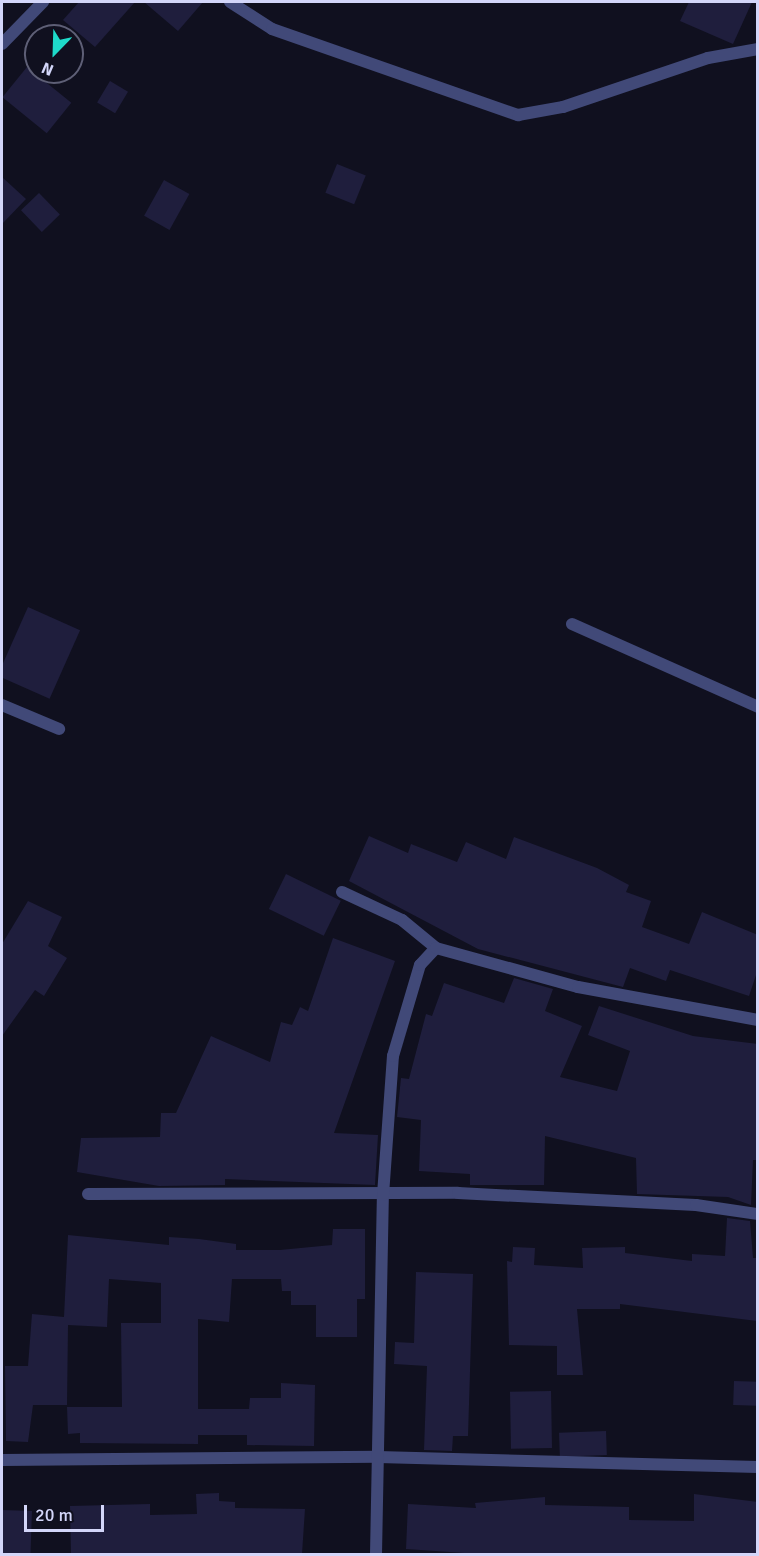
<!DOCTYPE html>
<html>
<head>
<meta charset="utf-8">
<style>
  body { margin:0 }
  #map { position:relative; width:759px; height:1556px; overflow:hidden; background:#10101f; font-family:Signika,sans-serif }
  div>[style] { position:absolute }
  .building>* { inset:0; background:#1f1e3d; transform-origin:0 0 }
  .minor>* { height:12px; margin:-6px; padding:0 6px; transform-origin:6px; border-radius:6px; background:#414978 }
  .tertiary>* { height:12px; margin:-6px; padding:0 6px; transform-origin:6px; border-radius:6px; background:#414978 }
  span { translate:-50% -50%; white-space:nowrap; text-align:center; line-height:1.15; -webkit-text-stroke:4.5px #10101f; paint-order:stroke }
  .frame { position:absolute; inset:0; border:3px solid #d3d6f9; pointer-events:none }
  .north { position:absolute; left:24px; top:24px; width:60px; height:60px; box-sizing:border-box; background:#10101f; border:2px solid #5e5f76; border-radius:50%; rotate:203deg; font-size:16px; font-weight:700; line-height:24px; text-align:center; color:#d3d6f9 }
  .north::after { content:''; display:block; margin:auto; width:21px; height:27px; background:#1edbca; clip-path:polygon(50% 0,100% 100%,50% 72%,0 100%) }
  .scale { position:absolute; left:24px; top:1505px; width:80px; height:27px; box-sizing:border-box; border:3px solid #d3d6f9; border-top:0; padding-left:8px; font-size:18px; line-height:21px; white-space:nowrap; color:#d3d6f9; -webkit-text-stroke:4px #10101f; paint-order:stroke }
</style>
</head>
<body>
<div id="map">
  <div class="building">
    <i style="clip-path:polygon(79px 2px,135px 2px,95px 47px,63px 20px)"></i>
    <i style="clip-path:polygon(144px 2px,203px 2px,178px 31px)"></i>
    <i style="clip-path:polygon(689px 2px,752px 2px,733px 44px,680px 21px)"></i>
    <i style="left:27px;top:67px;width:57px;height:39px;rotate:39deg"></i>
    <i style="left:110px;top:81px;width:21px;height:25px;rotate:31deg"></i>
    <i style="left:337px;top:164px;width:31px;height:31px;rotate:22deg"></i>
    <i style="clip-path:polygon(2px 177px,26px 199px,2px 224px)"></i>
    <i style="left:164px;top:180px;width:29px;height:41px;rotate:29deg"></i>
    <i style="left:39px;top:193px;width:30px;height:25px;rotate:46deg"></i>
    <i style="left:28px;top:607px;width:57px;height:75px;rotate:24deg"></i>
    <i style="clip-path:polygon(369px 836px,408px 853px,411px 844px,457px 862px,466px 842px,506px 859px,514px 837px,597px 868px,629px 885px,626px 892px,651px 901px,642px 927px,689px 944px,702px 912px,758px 935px,758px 969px,749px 996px,670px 970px,666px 981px,630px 968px,623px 987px,478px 949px,349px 881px)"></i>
    <i style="left:286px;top:874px;width:61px;height:39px;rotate:26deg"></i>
    <i style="clip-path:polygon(28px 901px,62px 917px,48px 946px,67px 958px,44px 996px,35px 990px,2px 1036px,2px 944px)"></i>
    <i style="clip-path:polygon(333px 938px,395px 961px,334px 1133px,378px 1135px,375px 1185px,225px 1179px,225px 1185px,159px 1186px,77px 1172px,81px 1138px,160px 1137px,161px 1113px,176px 1113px,211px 1036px,270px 1062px,281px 1022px,292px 1025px,300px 1007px,308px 1011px)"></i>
    <i style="clip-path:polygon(514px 978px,553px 989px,545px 1011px,582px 1026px,560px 1077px,617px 1091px,630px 1051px,588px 1035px,599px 1006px,693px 1036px,758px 1044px,758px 1160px,753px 1160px,751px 1205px,728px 1197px,637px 1194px,636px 1158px,545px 1136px,544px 1185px,470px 1185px,470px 1174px,419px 1171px,421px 1120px,397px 1117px,401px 1078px,409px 1079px,426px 1014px,432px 1016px,444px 983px,504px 1003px)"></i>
    <i style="clip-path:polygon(727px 1218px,750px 1221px,753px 1258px,758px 1258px,757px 1321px,620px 1304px,620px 1309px,577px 1309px,583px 1375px,557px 1375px,557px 1346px,509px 1345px,507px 1261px,512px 1262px,513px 1247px,535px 1248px,534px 1265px,583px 1268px,582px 1248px,625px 1247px,625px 1253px,692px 1261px,692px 1254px,725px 1256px)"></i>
    <i style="clip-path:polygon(333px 1229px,365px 1229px,365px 1299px,357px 1299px,357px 1337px,316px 1337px,316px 1305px,291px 1305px,291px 1291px,282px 1291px,281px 1279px,232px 1279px,229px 1322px,198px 1319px,198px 1409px,249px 1409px,250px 1398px,281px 1398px,281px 1383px,315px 1385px,314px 1446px,247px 1445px,247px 1435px,198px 1435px,198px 1444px,80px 1443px,80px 1433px,68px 1434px,67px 1407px,122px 1407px,121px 1323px,161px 1323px,161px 1283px,109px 1279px,107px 1327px,68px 1325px,67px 1405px,33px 1405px,28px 1442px,6px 1441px,5px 1366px,28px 1366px,32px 1314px,64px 1317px,68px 1235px,169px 1245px,169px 1237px,199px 1239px,236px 1244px,236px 1250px,280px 1250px,332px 1245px)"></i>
    <i style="clip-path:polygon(416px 1272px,473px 1274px,468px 1436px,453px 1436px,452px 1451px,424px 1450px,427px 1366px,394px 1364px,395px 1342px,414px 1343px)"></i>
    <i style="left:734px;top:1381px;width:24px;height:24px;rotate:2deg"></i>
    <i style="left:551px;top:1391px;width:57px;height:41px;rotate:89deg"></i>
    <i style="left:606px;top:1431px;width:24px;height:47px;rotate:88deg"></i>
    <i style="clip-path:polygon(219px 1493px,219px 1501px,235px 1502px,235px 1508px,305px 1509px,302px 1554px,71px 1554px,70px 1506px,150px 1504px,150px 1515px,197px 1514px,196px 1494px)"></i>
    <i style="clip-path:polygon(694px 1494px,758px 1502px,758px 1554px,479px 1554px,406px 1549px,408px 1504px,476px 1508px,475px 1503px,545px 1497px,545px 1505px,629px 1507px,629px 1520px,694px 1521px)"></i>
    <i style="left:2px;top:1510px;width:30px;height:44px;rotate:2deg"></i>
  </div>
  <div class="minor">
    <i style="left:230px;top:2px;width:50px;rotate:32.7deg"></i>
    <i style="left:272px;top:29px;width:261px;rotate:19.3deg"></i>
    <i style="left:518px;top:115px;width:46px;rotate:-10.1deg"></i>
    <i style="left:563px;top:107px;width:153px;rotate:-18.7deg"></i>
    <i style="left:708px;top:58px;width:51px;rotate:-10.2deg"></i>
    <i style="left:572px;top:624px;width:204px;rotate:24deg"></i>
    <i style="left:2px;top:705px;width:62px;rotate:22.8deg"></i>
    <i style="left:342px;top:892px;width:66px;rotate:25deg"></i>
    <i style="left:402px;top:920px;width:44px;rotate:39.5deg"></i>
    <i style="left:88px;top:1194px;width:370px;rotate:-0.2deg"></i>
    <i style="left:458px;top:1193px;width:238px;rotate:2.9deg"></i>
    <i style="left:696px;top:1205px;width:63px;rotate:8.3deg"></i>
    <i style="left:2px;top:1460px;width:376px;rotate:-0.5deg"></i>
    <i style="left:378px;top:1457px;width:380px;rotate:1.5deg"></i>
    <i style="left:376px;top:1554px;width:359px;rotate:-88.9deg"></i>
    <i style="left:383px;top:1195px;width:139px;rotate:-85.9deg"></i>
    <i style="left:393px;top:1056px;width:95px;rotate:-73.5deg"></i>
    <i style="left:420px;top:965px;width:23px;rotate:-47deg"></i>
    <i style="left:436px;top:948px;width:147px;rotate:15.4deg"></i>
    <i style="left:578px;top:987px;width:183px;rotate:10.4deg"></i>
  </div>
  <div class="tertiary">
    <i style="left:2px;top:44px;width:59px;rotate:-45.7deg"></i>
  </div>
  <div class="frame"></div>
  <div class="north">N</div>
  <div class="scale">20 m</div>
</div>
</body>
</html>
